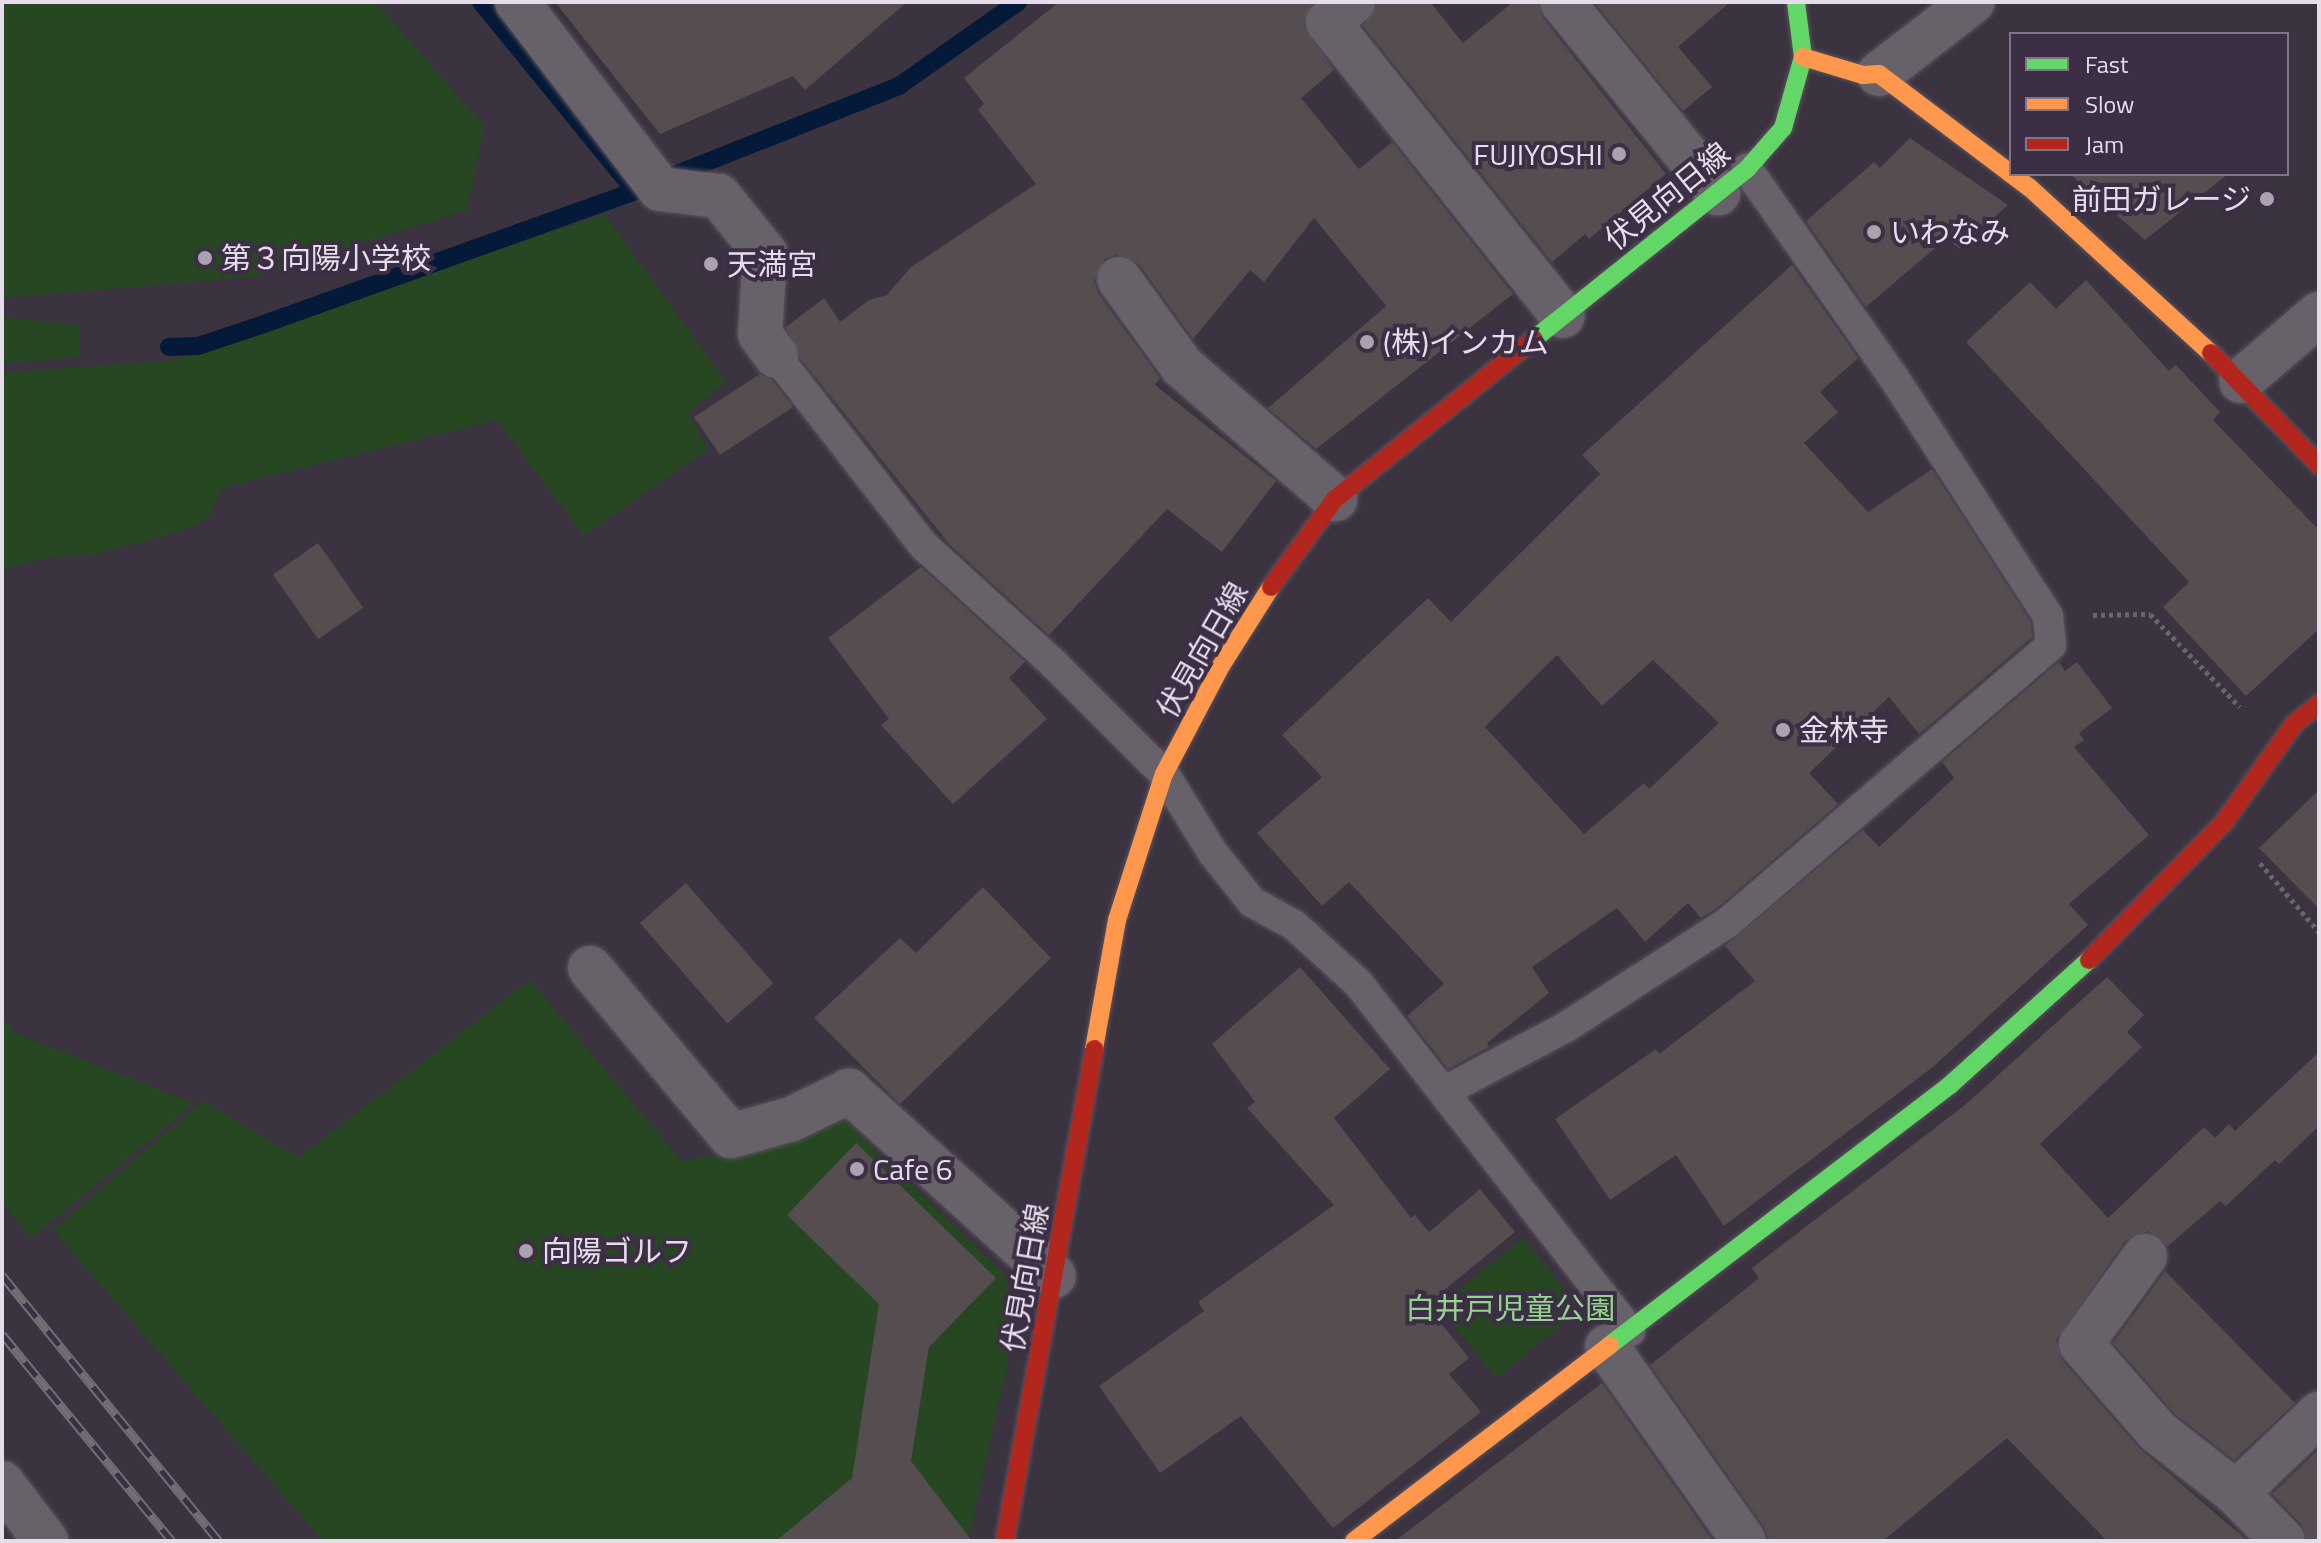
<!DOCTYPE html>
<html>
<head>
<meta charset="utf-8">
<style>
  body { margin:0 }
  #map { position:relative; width:2321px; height:1543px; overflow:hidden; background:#3b333f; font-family:"Titillium Web","Noto Sans JP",sans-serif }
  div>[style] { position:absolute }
  .green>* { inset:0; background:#264722; transform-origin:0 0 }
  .stream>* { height:18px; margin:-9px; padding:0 9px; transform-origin:9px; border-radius:9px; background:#051a38 }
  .building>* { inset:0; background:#554d50; transform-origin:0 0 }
  .path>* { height:5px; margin-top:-2.5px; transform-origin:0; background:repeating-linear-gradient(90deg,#6a646d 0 4px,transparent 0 8px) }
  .roads { filter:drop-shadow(0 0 2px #59525d) drop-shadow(0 0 2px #59525d) }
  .lane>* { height:30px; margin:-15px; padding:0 15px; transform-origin:15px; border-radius:15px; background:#67626a }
  .street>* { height:44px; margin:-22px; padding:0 22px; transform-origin:22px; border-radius:22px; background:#67626a }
  .fast>* { height:18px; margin:-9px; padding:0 9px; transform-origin:9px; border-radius:9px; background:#63d668 }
  .slow>* { height:18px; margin:-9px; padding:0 9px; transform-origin:9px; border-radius:9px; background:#ff974d }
  .jam>* { height:18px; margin:-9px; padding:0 9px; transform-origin:9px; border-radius:9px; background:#b3261e }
  .rail>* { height:9px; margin-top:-4.5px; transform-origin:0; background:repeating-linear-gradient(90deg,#3c2e44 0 18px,#726e76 0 36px); box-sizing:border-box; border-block:2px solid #726e76 }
  .dots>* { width:22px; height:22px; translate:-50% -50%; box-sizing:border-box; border:4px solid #3c2e44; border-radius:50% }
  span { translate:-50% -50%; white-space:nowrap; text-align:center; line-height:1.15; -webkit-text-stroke:8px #3c2e44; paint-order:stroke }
  .poi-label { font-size:30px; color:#e6ddeb }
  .right { translate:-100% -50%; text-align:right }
  .left { translate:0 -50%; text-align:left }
  .street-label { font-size:30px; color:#e6ddeb }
  .park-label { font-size:30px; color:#95d48c }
  .frame { position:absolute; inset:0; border:4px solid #e6ddeb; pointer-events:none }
  .legend { position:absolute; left:2009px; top:32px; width:280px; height:144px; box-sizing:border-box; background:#3c2e44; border:2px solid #807487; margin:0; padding:10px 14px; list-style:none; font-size:24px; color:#e6ddeb }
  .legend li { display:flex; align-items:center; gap:16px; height:40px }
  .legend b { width:40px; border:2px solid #807487 }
</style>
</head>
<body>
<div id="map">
  <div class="green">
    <i style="clip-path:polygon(2px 2px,376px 2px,484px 126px,467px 210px,253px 277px,2px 298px)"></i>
    <i style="clip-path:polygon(604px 214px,726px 382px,688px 413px,708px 449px,584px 536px,497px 420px,222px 488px,209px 516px,191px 528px,97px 554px,45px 558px,2px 570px,2px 373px,174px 360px)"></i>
    <i style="clip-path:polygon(2px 317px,80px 325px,79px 357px,2px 364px)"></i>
    <i style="clip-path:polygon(530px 980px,681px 1161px,801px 1140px,836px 1112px,1003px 1273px,1018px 1315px,968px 1541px,323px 1541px,53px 1230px,203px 1101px,298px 1158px)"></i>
    <i style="clip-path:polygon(2px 1014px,14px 1033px,194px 1103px,32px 1238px,2px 1203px)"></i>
    <i style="left:1523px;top:1238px;width:92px;height:109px;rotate:51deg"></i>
  </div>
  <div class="stream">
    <i style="left:481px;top:2px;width:230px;rotate:50.8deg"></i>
    <i style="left:664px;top:179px;width:253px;rotate:-21.6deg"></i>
    <i style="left:899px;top:86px;width:146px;rotate:-35.2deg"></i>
    <i style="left:169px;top:347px;width:29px;rotate:-2deg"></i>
    <i style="left:198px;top:346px;width:70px;rotate:-18.4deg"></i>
    <i style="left:264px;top:324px;width:394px;rotate:-19.7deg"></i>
  </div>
  <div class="building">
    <i style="clip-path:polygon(555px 2px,907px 2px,805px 90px,793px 76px,660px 134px)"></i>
    <i style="clip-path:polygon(1059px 2px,1313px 2px,1304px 26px,1334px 70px,1301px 98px,1359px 169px,1392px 142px,1513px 294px,1316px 449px,1268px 408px,1386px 306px,1314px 218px,1264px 282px,1250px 270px,1193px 339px,1139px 264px,1117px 254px,1104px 259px,1094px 281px,1098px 293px,1160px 378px,1155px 385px,1276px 481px,1222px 552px,1167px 509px,1049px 635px,950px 545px,800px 358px,786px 327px,824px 298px,840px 322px,869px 300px,887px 295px,911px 267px,1036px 184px,978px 110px,984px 104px,964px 78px)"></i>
    <i style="clip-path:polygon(1377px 2px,1430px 2px,1463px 43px,1513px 2px,1538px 2px,1543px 18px,1666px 174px,1589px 239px,1585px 234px,1552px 262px,1363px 26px)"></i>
    <i style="clip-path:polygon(1594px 2px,1730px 2px,1678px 47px,1712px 87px,1683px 111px)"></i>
    <i style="clip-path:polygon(1910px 138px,2008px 205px,1959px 249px,1948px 237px,1866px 307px,1806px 221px,1874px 162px,1880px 168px)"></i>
    <i style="clip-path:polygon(2070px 174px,2228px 174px,2145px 240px)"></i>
    <i style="clip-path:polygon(evenodd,1792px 265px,1858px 358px,1820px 392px,1838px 412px,1804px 443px,1868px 512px,1932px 469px,2031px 622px,2032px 637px,1919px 734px,1889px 697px,1809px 773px,1838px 804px,1716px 909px,1701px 918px,1688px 903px,1645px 942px,1617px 908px,1532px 967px,1549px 993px,1487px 1043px,1489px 1047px,1448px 1069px,1407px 1016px,1444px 984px,1349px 882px,1322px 906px,1257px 833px,1322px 777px,1282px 735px,1428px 598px,1451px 622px,1600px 474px,1582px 455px,1792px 265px,1557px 655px,1602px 706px,1653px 660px,1719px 723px,1649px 789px,1644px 783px,1584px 834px,1485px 727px,1557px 655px)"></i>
    <i style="clip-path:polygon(2086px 280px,2169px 371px,2176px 365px,2220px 412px,2213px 420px,2319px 530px,2319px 629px,2246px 696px,2163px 607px,2189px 582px,1966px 342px,2030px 282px,2056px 309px)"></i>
    <i style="clip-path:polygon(760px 374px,772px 380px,793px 407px,720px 455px,694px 417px)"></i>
    <i style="left:318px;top:543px;width:79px;height:55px;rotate:55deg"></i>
    <i style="clip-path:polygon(921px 567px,1025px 662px,1009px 678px,1047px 719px,953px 804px,881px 725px,889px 719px,828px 638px)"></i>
    <i style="clip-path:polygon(2059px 662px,2065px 671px,2077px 662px,2112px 708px,2079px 733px,2084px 740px,2074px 747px,2149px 835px,2069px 904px,2088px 925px,1934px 1066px,1724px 1226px,1676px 1155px,1610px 1200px,1555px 1119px,1656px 1049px,1659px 1054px,1755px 981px,1725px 946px,1863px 830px,1879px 847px,1954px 778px,1942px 762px)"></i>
    <i style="clip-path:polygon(2319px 790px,2319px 909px,2259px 848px)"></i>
    <i style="left:686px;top:883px;width:133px;height:61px;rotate:49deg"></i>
    <i style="clip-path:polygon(983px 887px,1051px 958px,900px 1104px,814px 1018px,900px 938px,916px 953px)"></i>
    <i style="clip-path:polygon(1300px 967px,1390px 1069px,1334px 1118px,1411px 1218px,1415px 1215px,1429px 1232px,1480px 1189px,1515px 1232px,1426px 1305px,1469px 1358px,1449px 1374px,1481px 1412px,1333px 1528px,1241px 1416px,1160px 1473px,1099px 1386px,1204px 1311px,1198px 1302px,1334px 1205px,1247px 1108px,1255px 1102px,1212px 1044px)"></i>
    <i style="clip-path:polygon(2107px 977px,2144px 1015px,2127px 1032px,2142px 1047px,2040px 1144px,2108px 1218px,2204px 1127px,2215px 1138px,2229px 1124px,2235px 1131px,2319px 1052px,2319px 1126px,2279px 1164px,2275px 1160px,2226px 1206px,2220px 1201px,2168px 1246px,2148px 1231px,2125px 1241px,2056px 1340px,2062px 1360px,2139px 1448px,2248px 1541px,2107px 1541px,2007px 1438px,1883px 1541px,1769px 1541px,1764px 1527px,1650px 1365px,1759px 1278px,1752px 1268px,1965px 1105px)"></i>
    <i style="clip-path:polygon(856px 1143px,996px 1278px,929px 1347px,911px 1461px,972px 1541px,776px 1541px,852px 1478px,879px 1304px,787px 1215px)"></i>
    <i style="clip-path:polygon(2165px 1271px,2295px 1403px,2234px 1460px,2175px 1414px,2113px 1343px)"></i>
    <i style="clip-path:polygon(1602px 1383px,1713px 1541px,1395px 1541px)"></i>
    <i style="clip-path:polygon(2319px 1449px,2319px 1541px,2307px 1541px,2301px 1524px,2272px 1494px)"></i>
  </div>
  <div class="path">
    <i style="left:2093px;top:615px;width:57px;rotate:-1deg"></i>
    <i style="left:2150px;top:614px;width:129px;rotate:45.9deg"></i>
    <i style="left:2260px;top:863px;width:91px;rotate:49.5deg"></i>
  </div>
  <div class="roads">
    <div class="lane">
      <i style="left:776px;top:356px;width:241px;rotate:52.1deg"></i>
      <i style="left:924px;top:546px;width:176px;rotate:42.2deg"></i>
      <i style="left:1054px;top:664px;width:156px;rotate:45deg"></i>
      <i style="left:1164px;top:774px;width:93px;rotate:58.2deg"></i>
      <i style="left:1213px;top:853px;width:63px;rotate:51.5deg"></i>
      <i style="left:1252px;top:902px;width:48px;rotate:28.7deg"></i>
      <i style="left:1294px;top:925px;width:86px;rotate:42.2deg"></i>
      <i style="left:1358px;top:983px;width:442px;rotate:52deg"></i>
      <i style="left:1445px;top:1091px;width:137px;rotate:-27.9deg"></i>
      <i style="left:1566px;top:1027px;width:192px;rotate:-32.9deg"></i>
      <i style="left:1727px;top:923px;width:427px;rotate:-40.6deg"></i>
      <i style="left:2051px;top:645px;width:29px;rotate:-96deg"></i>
      <i style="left:2048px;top:616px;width:283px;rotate:-122.9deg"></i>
      <i style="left:1894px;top:378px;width:256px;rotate:-125.1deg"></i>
    </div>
    <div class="street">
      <i style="left:517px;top:2px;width:235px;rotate:52.6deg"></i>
      <i style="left:660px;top:189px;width:59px;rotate:6.8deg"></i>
      <i style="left:719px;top:196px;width:73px;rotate:51.1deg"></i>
      <i style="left:765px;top:253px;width:81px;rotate:93.5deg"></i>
      <i style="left:760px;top:334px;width:27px;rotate:54deg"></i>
      <i style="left:1353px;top:2px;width:32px;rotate:141deg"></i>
      <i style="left:1328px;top:22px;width:376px;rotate:51.4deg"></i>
      <i style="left:1562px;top:2px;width:247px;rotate:50.8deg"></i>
      <i style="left:1879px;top:74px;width:118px;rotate:-37.7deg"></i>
      <i style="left:1119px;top:279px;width:107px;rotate:54.1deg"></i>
      <i style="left:1182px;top:366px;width:203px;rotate:41deg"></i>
      <i style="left:2241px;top:381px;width:103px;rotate:-40.7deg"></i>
      <i style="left:590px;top:968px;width:219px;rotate:50deg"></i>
      <i style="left:731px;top:1136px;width:63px;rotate:-15.6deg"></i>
      <i style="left:792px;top:1119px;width:64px;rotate:-26.2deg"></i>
      <i style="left:849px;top:1091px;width:276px;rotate:42.1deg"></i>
      <i style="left:2145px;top:1256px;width:109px;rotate:126deg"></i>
      <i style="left:2081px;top:1344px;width:117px;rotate:48.8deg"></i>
      <i style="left:2158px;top:1432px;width:99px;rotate:38deg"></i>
      <i style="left:2236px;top:1493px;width:67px;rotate:45.6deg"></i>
      <i style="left:1607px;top:1347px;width:237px;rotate:54.8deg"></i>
      <i style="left:2px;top:1483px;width:73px;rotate:52.8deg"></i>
      <i style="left:2236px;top:1493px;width:115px;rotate:-43.6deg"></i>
    </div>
    <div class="fast">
      <i style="left:1534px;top:339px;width:273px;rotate:-38.6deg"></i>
      <i style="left:1747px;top:169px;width:55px;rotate:-48.7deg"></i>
      <i style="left:1783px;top:128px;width:74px;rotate:-74.3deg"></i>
      <i style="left:1803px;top:57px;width:55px;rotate:-97.3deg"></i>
      <i style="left:1610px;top:1345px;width:428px;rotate:-37.4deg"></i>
      <i style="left:1950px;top:1085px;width:187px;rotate:-42deg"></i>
    </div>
    <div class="slow">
      <i style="left:1803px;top:57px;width:63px;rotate:16.7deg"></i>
      <i style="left:1863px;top:75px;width:16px;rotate:-4deg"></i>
      <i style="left:1879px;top:74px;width:189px;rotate:37.1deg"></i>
      <i style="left:2030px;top:188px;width:245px;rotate:42.4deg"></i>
      <i style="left:1094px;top:1049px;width:131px;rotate:-79.9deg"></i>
      <i style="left:1117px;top:920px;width:153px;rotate:-72.2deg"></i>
      <i style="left:1164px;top:774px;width:122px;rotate:-62.2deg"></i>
      <i style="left:1221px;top:666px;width:93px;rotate:-57.7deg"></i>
      <i style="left:1354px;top:1541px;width:322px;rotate:-37.4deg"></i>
    </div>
    <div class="jam">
      <i style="left:2211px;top:353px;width:156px;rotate:46deg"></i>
      <i style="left:1271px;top:587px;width:109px;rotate:-54deg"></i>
      <i style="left:1335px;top:499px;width:255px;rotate:-38.8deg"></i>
      <i style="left:2089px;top:960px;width:194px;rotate:-45.6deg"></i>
      <i style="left:2225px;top:821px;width:120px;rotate:-54.5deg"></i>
      <i style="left:2295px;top:723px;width:31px;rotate:-38deg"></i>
      <i style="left:1005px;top:1541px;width:500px;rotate:-79.7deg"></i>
    </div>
  </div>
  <div class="rail">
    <i style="left:2px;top:1275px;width:343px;rotate:50.8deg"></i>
    <i style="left:2px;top:1334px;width:268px;rotate:50.6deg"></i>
  </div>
  <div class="dots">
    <i style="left:1619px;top:154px;background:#aaa2af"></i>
    <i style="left:2267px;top:199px;background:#aaa2af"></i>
    <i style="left:1874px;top:232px;background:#aaa2af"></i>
    <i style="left:205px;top:258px;background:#aaa2af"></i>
    <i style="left:711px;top:264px;background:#aaa2af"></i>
    <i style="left:1367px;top:342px;background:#aaa2af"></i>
    <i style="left:1783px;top:730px;background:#aaa2af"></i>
    <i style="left:857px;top:1169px;background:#aaa2af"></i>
    <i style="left:526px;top:1251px;background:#aaa2af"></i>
  </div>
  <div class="poi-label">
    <span class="right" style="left:1603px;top:154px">FUJIYOSHI</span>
    <span class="right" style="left:2251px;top:199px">前田ガレージ</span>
    <span class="left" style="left:1890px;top:232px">いわなみ</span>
    <span class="left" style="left:221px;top:258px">第３向陽小学校</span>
    <span class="left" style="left:727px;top:264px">天満宮</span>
    <span class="left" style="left:1383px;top:342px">(株)インカム</span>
    <span class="left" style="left:1799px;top:730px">金林寺</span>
    <span class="left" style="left:873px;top:1169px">Cafe 6</span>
    <span class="left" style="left:542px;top:1251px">向陽ゴルフ</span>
  </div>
  <div class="street-label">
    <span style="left:1667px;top:196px;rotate:-39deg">伏見向日線</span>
    <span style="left:1202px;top:650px;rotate:-60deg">伏見向日線</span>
    <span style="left:1025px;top:1278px;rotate:-80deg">伏見向日線</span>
  </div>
  <div class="park-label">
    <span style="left:1510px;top:1308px">白井戸児童公園</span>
  </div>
  <div class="frame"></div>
  <ul class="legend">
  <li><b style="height:10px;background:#63d668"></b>Fast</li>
  <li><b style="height:10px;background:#ff974d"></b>Slow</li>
  <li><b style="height:10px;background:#b3261e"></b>Jam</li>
  </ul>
</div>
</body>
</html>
